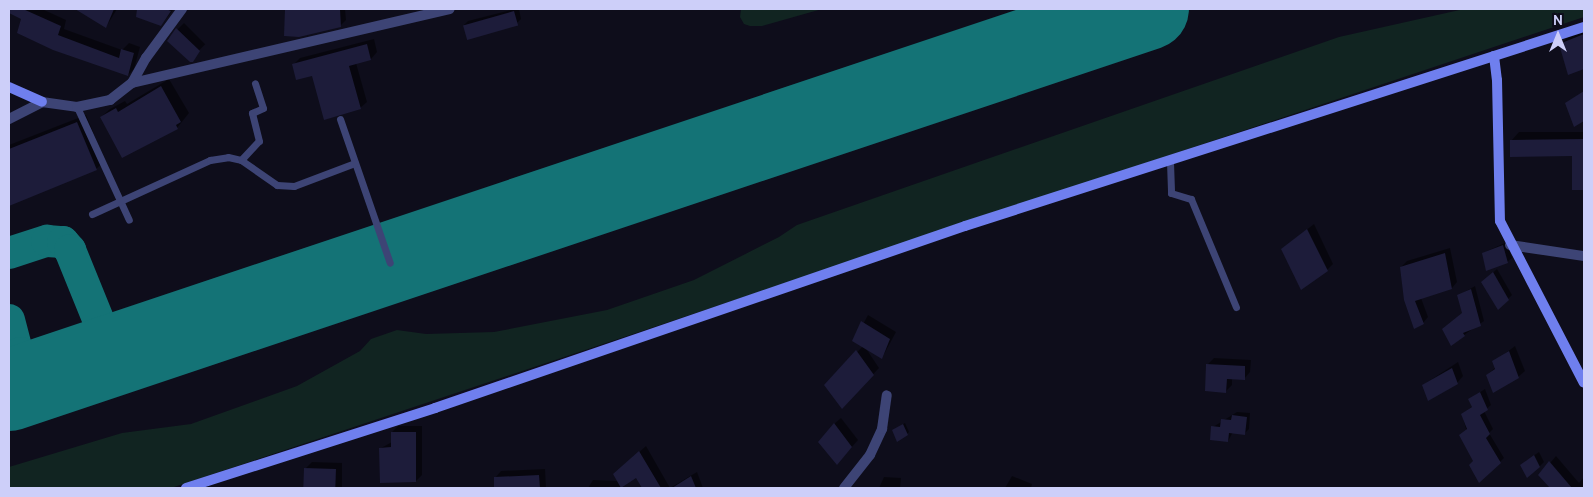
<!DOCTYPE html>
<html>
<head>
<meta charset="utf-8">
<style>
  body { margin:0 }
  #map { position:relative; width:1593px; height:497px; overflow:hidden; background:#0e0d1b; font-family:Cabin,sans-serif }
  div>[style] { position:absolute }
  .green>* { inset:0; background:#112421 }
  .shadow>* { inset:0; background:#0007; transform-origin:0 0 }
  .taxiway>* { height:32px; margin:-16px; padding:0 16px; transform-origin:16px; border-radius:16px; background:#147376 }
  .runway>* { height:82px; margin:-41px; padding:0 41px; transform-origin:41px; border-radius:41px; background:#147376 }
  .building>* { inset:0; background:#1d1c3a; transform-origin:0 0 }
  .lane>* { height:7px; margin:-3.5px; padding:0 3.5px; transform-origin:3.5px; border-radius:3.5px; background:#3d4475 }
  .street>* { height:10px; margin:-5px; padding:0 5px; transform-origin:5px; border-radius:5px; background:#3d4475 }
  .secondary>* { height:10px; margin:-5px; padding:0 5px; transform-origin:5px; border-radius:5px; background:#6f7fee }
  span { translate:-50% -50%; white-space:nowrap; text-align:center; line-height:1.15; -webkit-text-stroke:4.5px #0e0d1b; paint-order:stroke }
  .frame { position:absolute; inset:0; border:10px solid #cdcff9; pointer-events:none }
  .north { position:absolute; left:1533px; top:10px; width:50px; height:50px; -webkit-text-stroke:4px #0e0d1b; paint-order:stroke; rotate:0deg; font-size:14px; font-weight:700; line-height:20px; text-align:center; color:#cdcff9 }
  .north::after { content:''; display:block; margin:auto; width:18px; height:22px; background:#cdcff9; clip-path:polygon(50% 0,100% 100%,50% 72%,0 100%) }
</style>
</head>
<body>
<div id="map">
  <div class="green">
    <i style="clip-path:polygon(741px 9px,822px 9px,762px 26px,750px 26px,744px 24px,740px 17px)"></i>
    <i style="clip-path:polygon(1464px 9px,1584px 9px,1584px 17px,171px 488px,9px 488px,9px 467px,122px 433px,191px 424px,297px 386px,360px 351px,371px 339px,397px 330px,426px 334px,494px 332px,607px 310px,694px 280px,779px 237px,797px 225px,1339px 37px)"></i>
  </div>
  <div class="shadow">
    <i style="clip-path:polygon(9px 9px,42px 9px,66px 20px,64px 29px,122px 50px,129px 43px,140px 47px,134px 69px,128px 75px)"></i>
    <i style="clip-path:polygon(87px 9px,117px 9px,106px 27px,85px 13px)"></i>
    <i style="clip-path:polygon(139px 9px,174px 9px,161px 25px,137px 17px)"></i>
    <i style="clip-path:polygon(286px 9px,345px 9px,346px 20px,340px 26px,285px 35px)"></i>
    <i style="clip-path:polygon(515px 9px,519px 9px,521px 19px,517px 23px,464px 25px,468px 21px)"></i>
    <i style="left:184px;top:23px;width:30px;height:23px;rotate:45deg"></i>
    <i style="clip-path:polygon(1584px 30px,1584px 67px,1569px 74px,1561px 44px,1569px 36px)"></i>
    <i style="clip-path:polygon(374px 39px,377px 52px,371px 59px,356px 63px,367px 102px,360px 108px,313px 74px,293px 65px,300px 58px)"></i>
    <i style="clip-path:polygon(169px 79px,189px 113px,177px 128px,101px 117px,110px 109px,125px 101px,127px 104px)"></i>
    <i style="clip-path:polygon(86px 115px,105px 161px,96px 169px,9px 204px,9px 145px)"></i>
    <i style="clip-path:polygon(1519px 132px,1584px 132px,1584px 189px,1574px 189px,1573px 155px,1511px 141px)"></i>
    <i style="clip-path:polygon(1314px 224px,1333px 264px,1327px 270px,1282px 249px)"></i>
    <i style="clip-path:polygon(1507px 242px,1512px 258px,1507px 262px,1483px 253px)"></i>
    <i style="clip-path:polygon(1450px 248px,1457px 282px,1452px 288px,1421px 298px,1428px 317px,1423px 323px,1401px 267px,1407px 261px)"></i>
    <i style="clip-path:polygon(1497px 269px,1512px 295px,1498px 309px,1487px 278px)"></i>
    <i style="clip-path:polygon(1475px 286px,1484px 321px,1464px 335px,1443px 329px,1463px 313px,1458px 296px)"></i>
    <i style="clip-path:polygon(868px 315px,896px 332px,882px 358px,865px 347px,879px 368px,842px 407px,826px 385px,863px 346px,854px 341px)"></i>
    <i style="clip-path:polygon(1515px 346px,1525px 371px,1518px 377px,1487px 375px,1496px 367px,1494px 362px)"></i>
    <i style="clip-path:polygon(1214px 358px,1251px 360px,1250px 372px,1244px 379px,1232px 378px,1232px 385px,1226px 391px,1208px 364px)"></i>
    <i style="clip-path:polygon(1458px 362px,1463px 376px,1457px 383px,1423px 385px)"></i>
    <i style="clip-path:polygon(1485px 389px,1491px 405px,1484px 411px,1493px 429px,1489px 433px,1504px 458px,1480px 481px,1462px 414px,1473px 406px,1474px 396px)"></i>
    <i style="clip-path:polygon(1237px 412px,1250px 413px,1249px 429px,1245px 433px,1233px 432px,1228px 441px,1213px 427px)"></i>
    <i style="clip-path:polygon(841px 418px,858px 440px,843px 457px,834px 424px)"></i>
    <i style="clip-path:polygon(905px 423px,909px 432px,907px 434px,896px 429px)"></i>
    <i style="clip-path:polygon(398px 426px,422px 426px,422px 475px,416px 481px,381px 448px,392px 442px,392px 432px)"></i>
    <i style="clip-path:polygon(646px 446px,670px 488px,643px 488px,636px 476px,622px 488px,588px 488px,593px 480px,618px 481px,620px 469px)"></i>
    <i style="clip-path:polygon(1539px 452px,1544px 462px,1539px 467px,1526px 461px)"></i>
    <i style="clip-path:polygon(1556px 456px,1579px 483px,1584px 477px,1584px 488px,1551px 488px,1540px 475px)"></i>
    <i style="clip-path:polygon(312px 462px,342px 463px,342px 488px,305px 488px,306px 468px)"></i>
    <i style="clip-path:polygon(545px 469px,546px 488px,495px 488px,495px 478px,501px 471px)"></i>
    <i style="clip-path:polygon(697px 472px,703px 488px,670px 488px)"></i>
    <i style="clip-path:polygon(1012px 476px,1032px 484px,1031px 488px,1005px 488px)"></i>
    <i style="clip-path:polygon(884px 477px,901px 478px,900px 488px,879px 488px)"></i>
  </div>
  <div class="taxiway">
    <i style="left:9px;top:253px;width:40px;rotate:-18deg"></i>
    <i style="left:47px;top:241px;width:16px;rotate:4deg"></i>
    <i style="left:63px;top:242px;width:11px;rotate:49deg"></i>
    <i style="left:70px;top:250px;width:93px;rotate:67.9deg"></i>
    <i style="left:105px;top:336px;width:17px;rotate:33deg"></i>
    <i style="left:119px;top:345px;width:23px"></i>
    <i style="left:9px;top:320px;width:48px;rotate:75.4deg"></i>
    <i style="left:21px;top:366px;width:25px;rotate:119deg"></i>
    <i style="left:20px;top:353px;width:10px;rotate:61deg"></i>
    <i style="left:25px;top:362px;width:20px;rotate:27deg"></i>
    <i style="left:43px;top:371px;width:30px;rotate:-6deg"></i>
  </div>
  <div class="runway">
    <i style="left:9px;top:390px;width:1201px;rotate:-18.5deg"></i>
  </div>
  <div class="building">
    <i style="clip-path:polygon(9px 9px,23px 9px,61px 26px,58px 35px,119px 58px,121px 49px,134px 53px,128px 76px,53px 50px,17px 33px,21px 19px,9px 13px)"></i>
    <i style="clip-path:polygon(75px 9px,114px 9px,106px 28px)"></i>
    <i style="clip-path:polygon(137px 9px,166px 9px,171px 11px,161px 26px,136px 17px)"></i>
    <i style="clip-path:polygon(285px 9px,340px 9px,341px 27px,299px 37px,284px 36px)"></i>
    <i style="left:514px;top:11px;width:15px;height:53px;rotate:74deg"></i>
    <i style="clip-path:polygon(176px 28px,200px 51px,193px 62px,190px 62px,167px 41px)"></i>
    <i style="clip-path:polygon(1584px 34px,1584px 69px,1568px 75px,1559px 44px)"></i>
    <i style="clip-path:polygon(367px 44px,371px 60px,349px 66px,361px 109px,324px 120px,312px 76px,296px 80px,292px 64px)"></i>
    <i style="clip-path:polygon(161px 86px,181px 122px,176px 125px,178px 129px,122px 158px,100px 117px,116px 108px,118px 112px)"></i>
    <i style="clip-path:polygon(1584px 91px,1584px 121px,1574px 127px,1565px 103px)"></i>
    <i style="clip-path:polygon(77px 122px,97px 170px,9px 206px,9px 149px)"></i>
    <i style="clip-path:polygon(1584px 139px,1584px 190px,1572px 190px,1572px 156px,1510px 157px,1510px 140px)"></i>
    <i style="clip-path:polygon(1307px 229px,1328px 271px,1301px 290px,1281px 249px)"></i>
    <i style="clip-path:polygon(1503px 245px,1508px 263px,1486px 271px,1482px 253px)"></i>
    <i style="clip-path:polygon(1445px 253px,1452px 289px,1415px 301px,1424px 324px,1414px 329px,1404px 300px,1400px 267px)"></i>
    <i style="clip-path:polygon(1493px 272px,1509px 300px,1498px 310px,1481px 282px)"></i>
    <i style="clip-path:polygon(1471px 289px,1481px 326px,1463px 333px,1465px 336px,1451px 346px,1442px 329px,1462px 313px,1457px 295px)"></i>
    <i style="clip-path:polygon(861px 321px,890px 339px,882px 359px,852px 341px)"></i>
    <i style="clip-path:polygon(856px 350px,874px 375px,842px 409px,824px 385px)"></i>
    <i style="clip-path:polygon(1509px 351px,1519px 378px,1493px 393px,1486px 375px,1495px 369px,1492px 361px)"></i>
    <i style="clip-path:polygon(1206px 364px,1245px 366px,1245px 380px,1227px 379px,1226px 393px,1205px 391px)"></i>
    <i style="clip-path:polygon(1452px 368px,1458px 384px,1428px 401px,1422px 385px)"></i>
    <i style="clip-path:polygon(1480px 392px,1488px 410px,1480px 415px,1490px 434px,1486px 438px,1501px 463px,1479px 483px,1469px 465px,1473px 461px,1459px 435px,1467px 429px,1461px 414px,1472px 407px,1468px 399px)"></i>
    <i style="clip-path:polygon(1232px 415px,1247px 417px,1245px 435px,1229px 433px,1228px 442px,1210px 440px,1211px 426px,1220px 427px,1221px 419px,1231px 420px)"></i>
    <i style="clip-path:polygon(834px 423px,852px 447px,837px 465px,818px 442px)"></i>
    <i style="clip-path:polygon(903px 424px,908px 435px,897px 442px,892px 430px)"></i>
    <i style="clip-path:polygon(391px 432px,416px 432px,416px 482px,380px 483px,379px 448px,391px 447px)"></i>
    <i style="clip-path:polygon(639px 451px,661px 488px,642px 488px,636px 478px,621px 488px,613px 474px)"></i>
    <i style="clip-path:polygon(1534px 455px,1540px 467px,1527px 478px,1520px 465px)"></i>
    <i style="clip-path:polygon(1549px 461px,1572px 488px,1550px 488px,1538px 475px)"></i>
    <i style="left:304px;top:468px;width:32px;height:20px;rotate:2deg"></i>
    <i style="clip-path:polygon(539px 475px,540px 488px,494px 488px,494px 477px)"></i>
    <i style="clip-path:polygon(691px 476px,696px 488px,672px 488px)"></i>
  </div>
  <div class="lane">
    <i style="left:77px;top:107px;width:124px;rotate:65.3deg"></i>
    <i style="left:340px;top:119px;width:152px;rotate:70.9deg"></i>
    <i style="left:241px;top:160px;width:26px;rotate:-47deg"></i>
    <i style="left:259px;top:141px;width:29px;rotate:-104deg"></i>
    <i style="left:252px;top:113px;width:12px;rotate:-24deg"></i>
    <i style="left:263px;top:108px;width:26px;rotate:-108deg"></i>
    <i style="left:1170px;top:162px;width:31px;rotate:88deg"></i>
    <i style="left:1171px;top:193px;width:21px;rotate:17deg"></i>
    <i style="left:1191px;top:199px;width:117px;rotate:67.4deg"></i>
    <i style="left:92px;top:214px;width:130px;rotate:-24.6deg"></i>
    <i style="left:210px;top:160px;width:18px;rotate:-9deg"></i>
    <i style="left:228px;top:157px;width:13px;rotate:13deg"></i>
    <i style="left:241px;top:160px;width:44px;rotate:34.8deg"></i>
    <i style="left:277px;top:185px;width:17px;rotate:3deg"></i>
    <i style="left:294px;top:186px;width:65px;rotate:-20.7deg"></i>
  </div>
  <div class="street">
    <i style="left:132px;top:83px;width:326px;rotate:-13.1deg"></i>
    <i style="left:9px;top:119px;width:37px;rotate:-27deg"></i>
    <i style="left:42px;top:102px;width:35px;rotate:8deg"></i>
    <i style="left:77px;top:107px;width:34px;rotate:-12deg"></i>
    <i style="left:110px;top:100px;width:28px;rotate:-38deg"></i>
    <i style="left:132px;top:83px;width:29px;rotate:-61deg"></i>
    <i style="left:146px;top:58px;width:61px;rotate:-53.7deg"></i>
    <i style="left:1510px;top:245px;width:75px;rotate:8.5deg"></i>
    <i style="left:844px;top:488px;width:42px;rotate:-51.8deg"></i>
    <i style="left:870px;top:455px;width:29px;rotate:-65deg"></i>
    <i style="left:882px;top:429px;width:34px;rotate:-82deg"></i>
  </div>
  <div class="secondary">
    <i style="left:1494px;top:56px;width:24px;rotate:83deg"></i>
    <i style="left:1497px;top:80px;width:141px;rotate:88.8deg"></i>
    <i style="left:1500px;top:221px;width:182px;rotate:62.6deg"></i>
    <i style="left:9px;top:87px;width:36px;rotate:24deg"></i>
    <i style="left:186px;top:488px;width:262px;rotate:-17.8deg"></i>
    <i style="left:435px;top:408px;width:560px;rotate:-18.95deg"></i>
    <i style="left:965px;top:226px;width:650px;rotate:-17.82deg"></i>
  </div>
  <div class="frame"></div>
  <div class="north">N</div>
</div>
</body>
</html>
